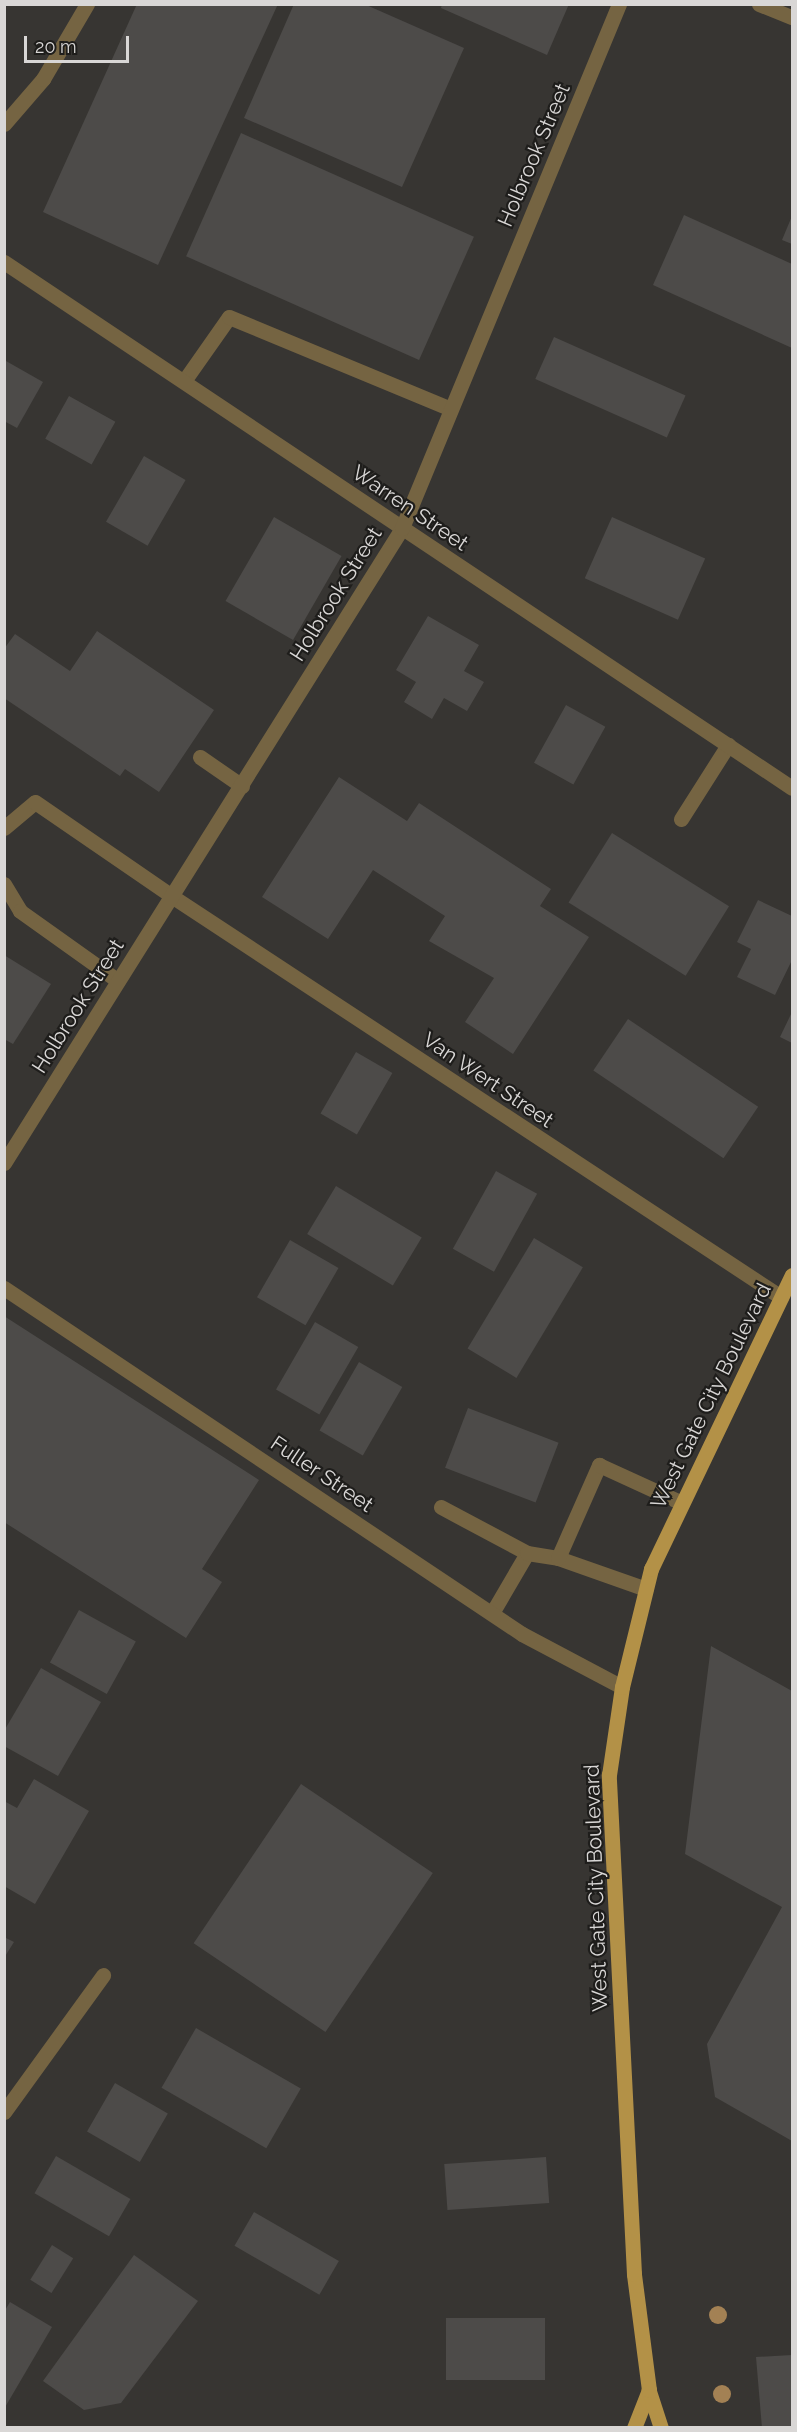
<!DOCTYPE html>
<html>
<head>
<meta charset="utf-8">
<style>
  body { margin:0 }
  #map { position:relative; width:797px; height:2432px; overflow:hidden; background:#373532; font-family:Raleway,sans-serif }
  div>[style] { position:absolute }
  .building>* { inset:0; background:#4d4b49; transform-origin:0 0 }
  .lane>* { height:15px; margin:-7.5px; padding:0 7.5px; transform-origin:7.5px; border-radius:7.5px; background:#756442 }
  .street>* { height:15px; margin:-7.5px; padding:0 7.5px; transform-origin:7.5px; border-radius:7.5px; background:#756442 }
  .primary>* { height:15px; margin:-7.5px; padding:0 7.5px; transform-origin:7.5px; border-radius:7.5px; background:#b39147 }
  .trees>* { width:18px; height:18px; margin:-9px; border-radius:50%; background:#a38154 }
  span { translate:-50% -50%; white-space:nowrap; text-align:center; line-height:1.15; -webkit-text-stroke:4.5px #1e1d1b; paint-order:stroke }
  .street-label { font-size:21px; color:#d9d7d6 }
  .frame { position:absolute; inset:0; border:6px solid #d9d7d6; pointer-events:none }
  .scale { position:absolute; left:24px; top:36px; width:105px; height:27px; box-sizing:border-box; border:3px solid #d9d7d6; border-top:0; padding-left:8px; font-size:18px; line-height:21px; white-space:nowrap; color:#d9d7d6; -webkit-text-stroke:4px #1e1d1b; paint-order:stroke }
</style>
</head>
<body>
<div id="map">
  <div class="building">
    <i style="clip-path:polygon(137px 4px,278px 4px,158px 265px,43px 212px)"></i>
    <i style="clip-path:polygon(294px 4px,364px 4px,464px 48px,402px 187px,244px 118px)"></i>
    <i style="clip-path:polygon(442px 4px,569px 4px,547px 55px,441px 8px)"></i>
    <i style="left:241px;top:133px;width:255px;height:135px;rotate:24deg"></i>
    <i style="clip-path:polygon(684px 215px,792px 264px,792px 348px,653px 285px)"></i>
    <i style="clip-path:polygon(792px 216px,792px 244px,782px 240px)"></i>
    <i style="left:554px;top:337px;width:144px;height:46px;rotate:24deg"></i>
    <i style="clip-path:polygon(6px 361px,43px 382px,17px 428px,4px 421px)"></i>
    <i style="left:69px;top:396px;width:53px;height:49px;rotate:29deg"></i>
    <i style="left:144px;top:456px;width:48px;height:76px;rotate:30deg"></i>
    <i style="left:274px;top:517px;width:78px;height:97px;rotate:30deg"></i>
    <i style="left:612px;top:517px;width:102px;height:67px;rotate:24deg"></i>
    <i style="clip-path:polygon(428px 616px,479px 645px,464px 671px,484px 682px,467px 711px,444px 698px,432px 719px,404px 702px,416px 682px,396px 670px)"></i>
    <i style="clip-path:polygon(97px 631px,214px 710px,159px 792px,125px 769px,120px 776px,4px 698px,4px 649px,15px 634px,70px 671px)"></i>
    <i style="left:566px;top:705px;width:45px;height:66px;rotate:29deg"></i>
    <i style="clip-path:polygon(339px 777px,407px 821px,419px 803px,551px 889px,540px 906px,589px 937px,513px 1054px,465px 1022px,494px 978px,429px 941px,445px 916px,373px 870px,328px 939px,262px 897px)"></i>
    <i style="left:612px;top:833px;width:138px;height:82px;rotate:32deg"></i>
    <i style="clip-path:polygon(758px 900px,792px 916px,792px 960px,775px 995px,737px 977px,751px 949px,737px 942px)"></i>
    <i style="clip-path:polygon(4px 955px,51px 984px,13px 1044px,4px 1039px)"></i>
    <i style="clip-path:polygon(792px 1012px,792px 1043px,780px 1037px)"></i>
    <i style="left:628px;top:1019px;width:157px;height:62px;rotate:34deg"></i>
    <i style="left:356px;top:1052px;width:42px;height:71px;rotate:30deg"></i>
    <i style="left:496px;top:1171px;width:47px;height:89px;rotate:29deg"></i>
    <i style="left:336px;top:1186px;width:100px;height:56px;rotate:31deg"></i>
    <i style="left:534px;top:1238px;width:57px;height:129px;rotate:31deg"></i>
    <i style="left:290px;top:1240px;width:56px;height:66px;rotate:30deg"></i>
    <i style="clip-path:polygon(4px 1316px,259px 1480px,202px 1569px,222px 1582px,186px 1638px,4px 1522px)"></i>
    <i style="left:315px;top:1322px;width:50px;height:78px;rotate:30deg"></i>
    <i style="left:359px;top:1362px;width:50px;height:79px;rotate:30deg"></i>
    <i style="left:468px;top:1408px;width:97px;height:64px;rotate:21deg"></i>
    <i style="left:79px;top:1610px;width:65px;height:60px;rotate:29deg"></i>
    <i style="clip-path:polygon(711px 1646px,792px 1691px,792px 2141px,715px 2097px,707px 2044px,782px 1907px,685px 1854px)"></i>
    <i style="clip-path:polygon(41px 1668px,101px 1702px,58px 1776px,4px 1746px,4px 1731px)"></i>
    <i style="clip-path:polygon(34px 1779px,89px 1811px,35px 1904px,4px 1886px,4px 1801px,17px 1808px)"></i>
    <i style="left:301px;top:1784px;width:159px;height:192px;rotate:34deg"></i>
    <i style="clip-path:polygon(4px 1937px,14px 1942px,4px 1958px)"></i>
    <i style="left:196px;top:2028px;width:121px;height:69px;rotate:30deg"></i>
    <i style="left:115px;top:2083px;width:61px;height:56px;rotate:30deg"></i>
    <i style="left:56px;top:2156px;width:86px;height:43px;rotate:30deg"></i>
    <i style="left:546px;top:2157px;width:46px;height:102px;rotate:86deg"></i>
    <i style="left:254px;top:2212px;width:98px;height:39px;rotate:30deg"></i>
    <i style="left:52px;top:2245px;width:25px;height:41px;rotate:32deg"></i>
    <i style="clip-path:polygon(134px 2255px,198px 2301px,121px 2403px,84px 2410px,43px 2381px)"></i>
    <i style="clip-path:polygon(10px 2302px,52px 2327px,4px 2409px,4px 2312px)"></i>
    <i style="left:446px;top:2318px;width:99px;height:62px"></i>
    <i style="clip-path:polygon(792px 2355px,792px 2428px,762px 2428px,756px 2357px)"></i>
  </div>
  <div class="lane">
    <i style="left:759px;top:4px;width:35px;rotate:22deg"></i>
    <i style="left:4px;top:124px;width:60px;rotate:-49.1deg"></i>
    <i style="left:43px;top:79px;width:87px;rotate:-59.6deg"></i>
    <i style="left:184px;top:381px;width:78px;rotate:-54.9deg"></i>
    <i style="left:229px;top:317px;width:240px;rotate:22.5deg"></i>
    <i style="left:200px;top:757px;width:51px;rotate:34.6deg"></i>
    <i style="left:681px;top:819px;width:88px;rotate:-57.6deg"></i>
    <i style="left:4px;top:828px;width:40px;rotate:-40deg"></i>
    <i style="left:35px;top:802px;width:168px;rotate:34.5deg"></i>
    <i style="left:4px;top:884px;width:31px;rotate:59deg"></i>
    <i style="left:20px;top:911px;width:120px;rotate:35.5deg"></i>
    <i style="left:441px;top:1507px;width:98px;rotate:28.1deg"></i>
    <i style="left:558px;top:1558px;width:93px;rotate:19.4deg"></i>
    <i style="left:492px;top:1613px;width:69px;rotate:-59.7deg"></i>
    <i style="left:527px;top:1553px;width:31px;rotate:9deg"></i>
    <i style="left:558px;top:1558px;width:102px;rotate:-66.2deg"></i>
    <i style="left:599px;top:1465px;width:91px;rotate:24.6deg"></i>
  </div>
  <div class="street">
    <i style="left:4px;top:262px;width:947px;rotate:33.72deg"></i>
    <i style="left:173px;top:897px;width:728px;rotate:33.34deg"></i>
    <i style="left:4px;top:1163px;width:749px;rotate:-57.92deg"></i>
    <i style="left:402px;top:528px;width:567px;rotate:-67.5deg"></i>
    <i style="left:4px;top:1288px;width:623px;rotate:33.74deg"></i>
    <i style="left:522px;top:1634px;width:113px;rotate:27.9deg"></i>
    <i style="left:4px;top:2112px;width:169px;rotate:-54.1deg"></i>
  </div>
  <div class="primary">
    <i style="left:634px;top:2428px;width:41px;rotate:-68.5deg"></i>
    <i style="left:661px;top:2428px;width:40px;rotate:-108deg"></i>
    <i style="left:649px;top:2390px;width:117px;rotate:-97.4deg"></i>
    <i style="left:634px;top:2274px;width:500px;rotate:-92.9deg"></i>
    <i style="left:609px;top:1775px;width:89px;rotate:-81.6deg"></i>
    <i style="left:622px;top:1687px;width:122px;rotate:-76.2deg"></i>
    <i style="left:651px;top:1569px;width:326px;rotate:-64.4deg"></i>
  </div>
  <div class="trees">
    <i style="left:718px;top:2315px"></i>
    <i style="left:722px;top:2394px"></i>
  </div>
  <div class="street-label">
    <span style="left:534px;top:155px;rotate:-67deg">Holbrook Street</span>
    <span style="left:410px;top:508px;rotate:34deg">Warren Street</span>
    <span style="left:336px;top:594px;rotate:-58deg">Holbrook Street</span>
    <span style="left:78px;top:1006px;rotate:-58deg">Holbrook Street</span>
    <span style="left:488px;top:1080px;rotate:34deg">Van Wert Street</span>
    <span style="left:711px;top:1396px;rotate:-64deg">West Gate City Boulevard</span>
    <span style="left:322px;top:1474px;rotate:34deg">Fuller Street</span>
    <span style="left:596px;top:1888px;rotate:-92deg">West Gate City Boulevard</span>
  </div>
  <div class="frame"></div>
  <div class="scale">20 m</div>
</div>
</body>
</html>
